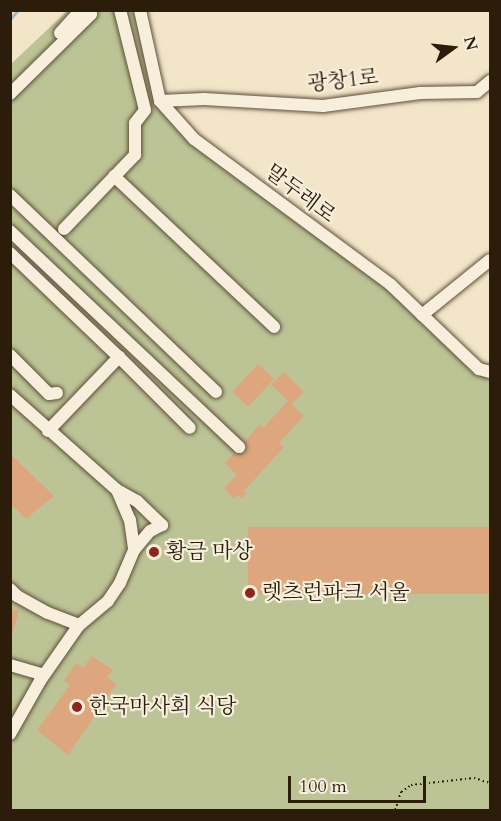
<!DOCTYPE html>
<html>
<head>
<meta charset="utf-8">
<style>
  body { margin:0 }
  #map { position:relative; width:501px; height:821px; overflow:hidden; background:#f2e5c8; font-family:Cardo,"Noto Serif KR",serif }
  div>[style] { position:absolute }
  .green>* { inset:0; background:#bcc495 }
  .stream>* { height:3px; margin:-1.5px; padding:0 1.5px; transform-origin:1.5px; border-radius:1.5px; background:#a0bcc1 }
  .building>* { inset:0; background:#dda67d; transform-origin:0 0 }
  .path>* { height:1.5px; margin-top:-0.75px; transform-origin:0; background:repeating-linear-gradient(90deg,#2c1d0b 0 1.5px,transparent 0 4.5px) }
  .roads { filter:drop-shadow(0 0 2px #5e4f3a) drop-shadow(0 0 2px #5e4f3a) }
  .minor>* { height:12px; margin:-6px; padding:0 6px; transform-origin:6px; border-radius:6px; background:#f7eedb }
  .dots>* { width:16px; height:16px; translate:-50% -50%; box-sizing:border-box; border:3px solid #f7eedb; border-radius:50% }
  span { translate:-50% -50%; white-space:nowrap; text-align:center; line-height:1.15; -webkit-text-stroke:4.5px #f7eedb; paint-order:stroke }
  .street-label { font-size:21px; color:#2c1d0b }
  .poi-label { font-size:21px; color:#2c1d0b }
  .left { translate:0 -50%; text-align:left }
  .frame { position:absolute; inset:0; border:12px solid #2c1d0b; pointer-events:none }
  .north { position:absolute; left:423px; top:18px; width:60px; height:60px; -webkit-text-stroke:4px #f7eedb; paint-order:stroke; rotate:75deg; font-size:16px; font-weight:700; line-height:24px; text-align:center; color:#2c1d0b }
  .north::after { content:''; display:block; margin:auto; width:21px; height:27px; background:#2c1d0b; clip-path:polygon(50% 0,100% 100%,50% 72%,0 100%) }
  .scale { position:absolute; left:288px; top:776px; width:138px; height:27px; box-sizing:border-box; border:3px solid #2c1d0b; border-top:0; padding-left:8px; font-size:18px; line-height:21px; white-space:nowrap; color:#2c1d0b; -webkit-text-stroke:4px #f7eedb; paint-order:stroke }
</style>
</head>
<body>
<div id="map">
  <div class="green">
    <i style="clip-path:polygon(67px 11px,135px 11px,157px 103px,388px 290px,473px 371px,490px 376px,490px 810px,11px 810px,11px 64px)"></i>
  </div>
  <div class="stream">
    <i style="left:10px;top:19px;width:12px;rotate:-48deg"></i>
  </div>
  <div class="building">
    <i style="left:258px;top:364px;width:22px;height:38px;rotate:43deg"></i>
    <i style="left:284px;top:372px;width:28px;height:18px;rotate:45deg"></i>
    <i style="clip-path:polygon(288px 401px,304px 416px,279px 443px,284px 447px,244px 491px,246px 493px,242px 498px,238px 495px,234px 499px,224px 488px,237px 475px,225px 463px,234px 453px,245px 453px,247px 448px,245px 441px,260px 424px,263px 428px)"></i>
    <i style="clip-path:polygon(10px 454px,54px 496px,26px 519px,10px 503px)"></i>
    <i style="left:490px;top:527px;width:67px;height:242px;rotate:90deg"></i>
    <i style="clip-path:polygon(10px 608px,19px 611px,12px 634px,10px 634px)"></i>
    <i style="clip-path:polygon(92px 656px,113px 670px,107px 677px,116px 685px,68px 755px,37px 730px,70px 685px,64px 681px,76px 663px,83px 668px)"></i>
  </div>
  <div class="path">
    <i style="left:395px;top:810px;width:19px;rotate:-72deg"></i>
    <i style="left:401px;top:792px;width:12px;rotate:-35deg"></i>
    <i style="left:411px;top:785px;width:63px;rotate:-6.3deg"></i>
    <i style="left:474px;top:778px;width:17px;rotate:17deg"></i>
  </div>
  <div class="roads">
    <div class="minor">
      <i style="left:140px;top:10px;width:93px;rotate:77.6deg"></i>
      <i style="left:160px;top:101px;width:51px;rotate:48.2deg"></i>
      <i style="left:194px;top:139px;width:245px;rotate:36.5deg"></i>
      <i style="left:391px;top:285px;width:122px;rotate:43.7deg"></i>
      <i style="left:479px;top:369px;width:11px;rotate:15deg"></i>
      <i style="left:60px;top:33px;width:25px;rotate:-48deg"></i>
      <i style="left:77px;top:14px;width:4px;rotate:-90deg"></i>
      <i style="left:10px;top:94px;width:114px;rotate:-44.6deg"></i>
      <i style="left:91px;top:14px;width:6px;rotate:-135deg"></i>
      <i style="left:160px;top:101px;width:44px;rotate:-2.6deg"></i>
      <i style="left:204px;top:99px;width:119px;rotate:3.4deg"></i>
      <i style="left:323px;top:106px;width:98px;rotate:-7.6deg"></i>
      <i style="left:420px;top:93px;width:57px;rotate:-1deg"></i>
      <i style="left:477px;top:92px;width:17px;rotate:-40deg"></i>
      <i style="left:114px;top:176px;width:220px;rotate:43.3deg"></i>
      <i style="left:10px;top:195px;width:285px;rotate:43.7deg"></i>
      <i style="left:64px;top:229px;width:103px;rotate:-46.2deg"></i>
      <i style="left:135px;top:155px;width:32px;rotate:-90deg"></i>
      <i style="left:135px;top:123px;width:16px;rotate:-52deg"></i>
      <i style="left:145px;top:110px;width:103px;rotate:-104deg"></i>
      <i style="left:10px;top:231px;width:315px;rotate:43.3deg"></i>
      <i style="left:10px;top:253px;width:151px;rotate:43.7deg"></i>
      <i style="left:119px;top:357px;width:100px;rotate:45deg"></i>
      <i style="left:422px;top:315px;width:87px;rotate:-39deg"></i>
      <i style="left:10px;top:355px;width:55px;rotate:45deg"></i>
      <i style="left:49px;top:394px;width:8px;rotate:-7deg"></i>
      <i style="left:10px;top:395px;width:143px;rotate:41.6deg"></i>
      <i style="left:117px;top:490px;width:23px;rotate:29deg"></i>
      <i style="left:137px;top:501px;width:35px;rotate:44deg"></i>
      <i style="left:162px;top:525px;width:13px;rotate:153deg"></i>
      <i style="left:150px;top:531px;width:25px;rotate:130deg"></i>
      <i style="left:134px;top:550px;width:36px;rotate:113deg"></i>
      <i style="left:120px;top:583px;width:22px;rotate:124deg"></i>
      <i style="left:108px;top:601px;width:38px;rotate:140deg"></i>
      <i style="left:79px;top:625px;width:68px;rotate:124.9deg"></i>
      <i style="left:40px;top:681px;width:61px;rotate:119.5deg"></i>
      <i style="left:48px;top:431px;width:103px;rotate:-46.2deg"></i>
      <i style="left:117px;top:490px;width:33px;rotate:67deg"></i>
      <i style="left:130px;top:520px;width:30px;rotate:82deg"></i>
      <i style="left:10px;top:589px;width:10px;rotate:45deg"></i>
      <i style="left:17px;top:596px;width:35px;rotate:29deg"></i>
      <i style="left:48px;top:613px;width:33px;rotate:21deg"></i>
      <i style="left:10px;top:665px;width:35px;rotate:16deg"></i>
    </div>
  </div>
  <div class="dots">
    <i style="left:154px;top:552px;background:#8f2418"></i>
    <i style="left:250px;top:593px;background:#8f2418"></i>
    <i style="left:77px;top:707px;background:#8f2418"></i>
  </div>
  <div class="street-label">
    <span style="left:343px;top:81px;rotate:-6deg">광창1로</span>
    <span style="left:300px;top:194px;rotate:37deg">말두레로</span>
  </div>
  <div class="poi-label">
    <span class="left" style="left:166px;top:552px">황금 마상</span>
    <span class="left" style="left:262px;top:593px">렛츠런파크 서울</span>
    <span class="left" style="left:89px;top:707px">한국마사회 식당</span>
  </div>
  <div class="frame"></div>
  <div class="north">N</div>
  <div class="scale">100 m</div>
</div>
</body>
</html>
